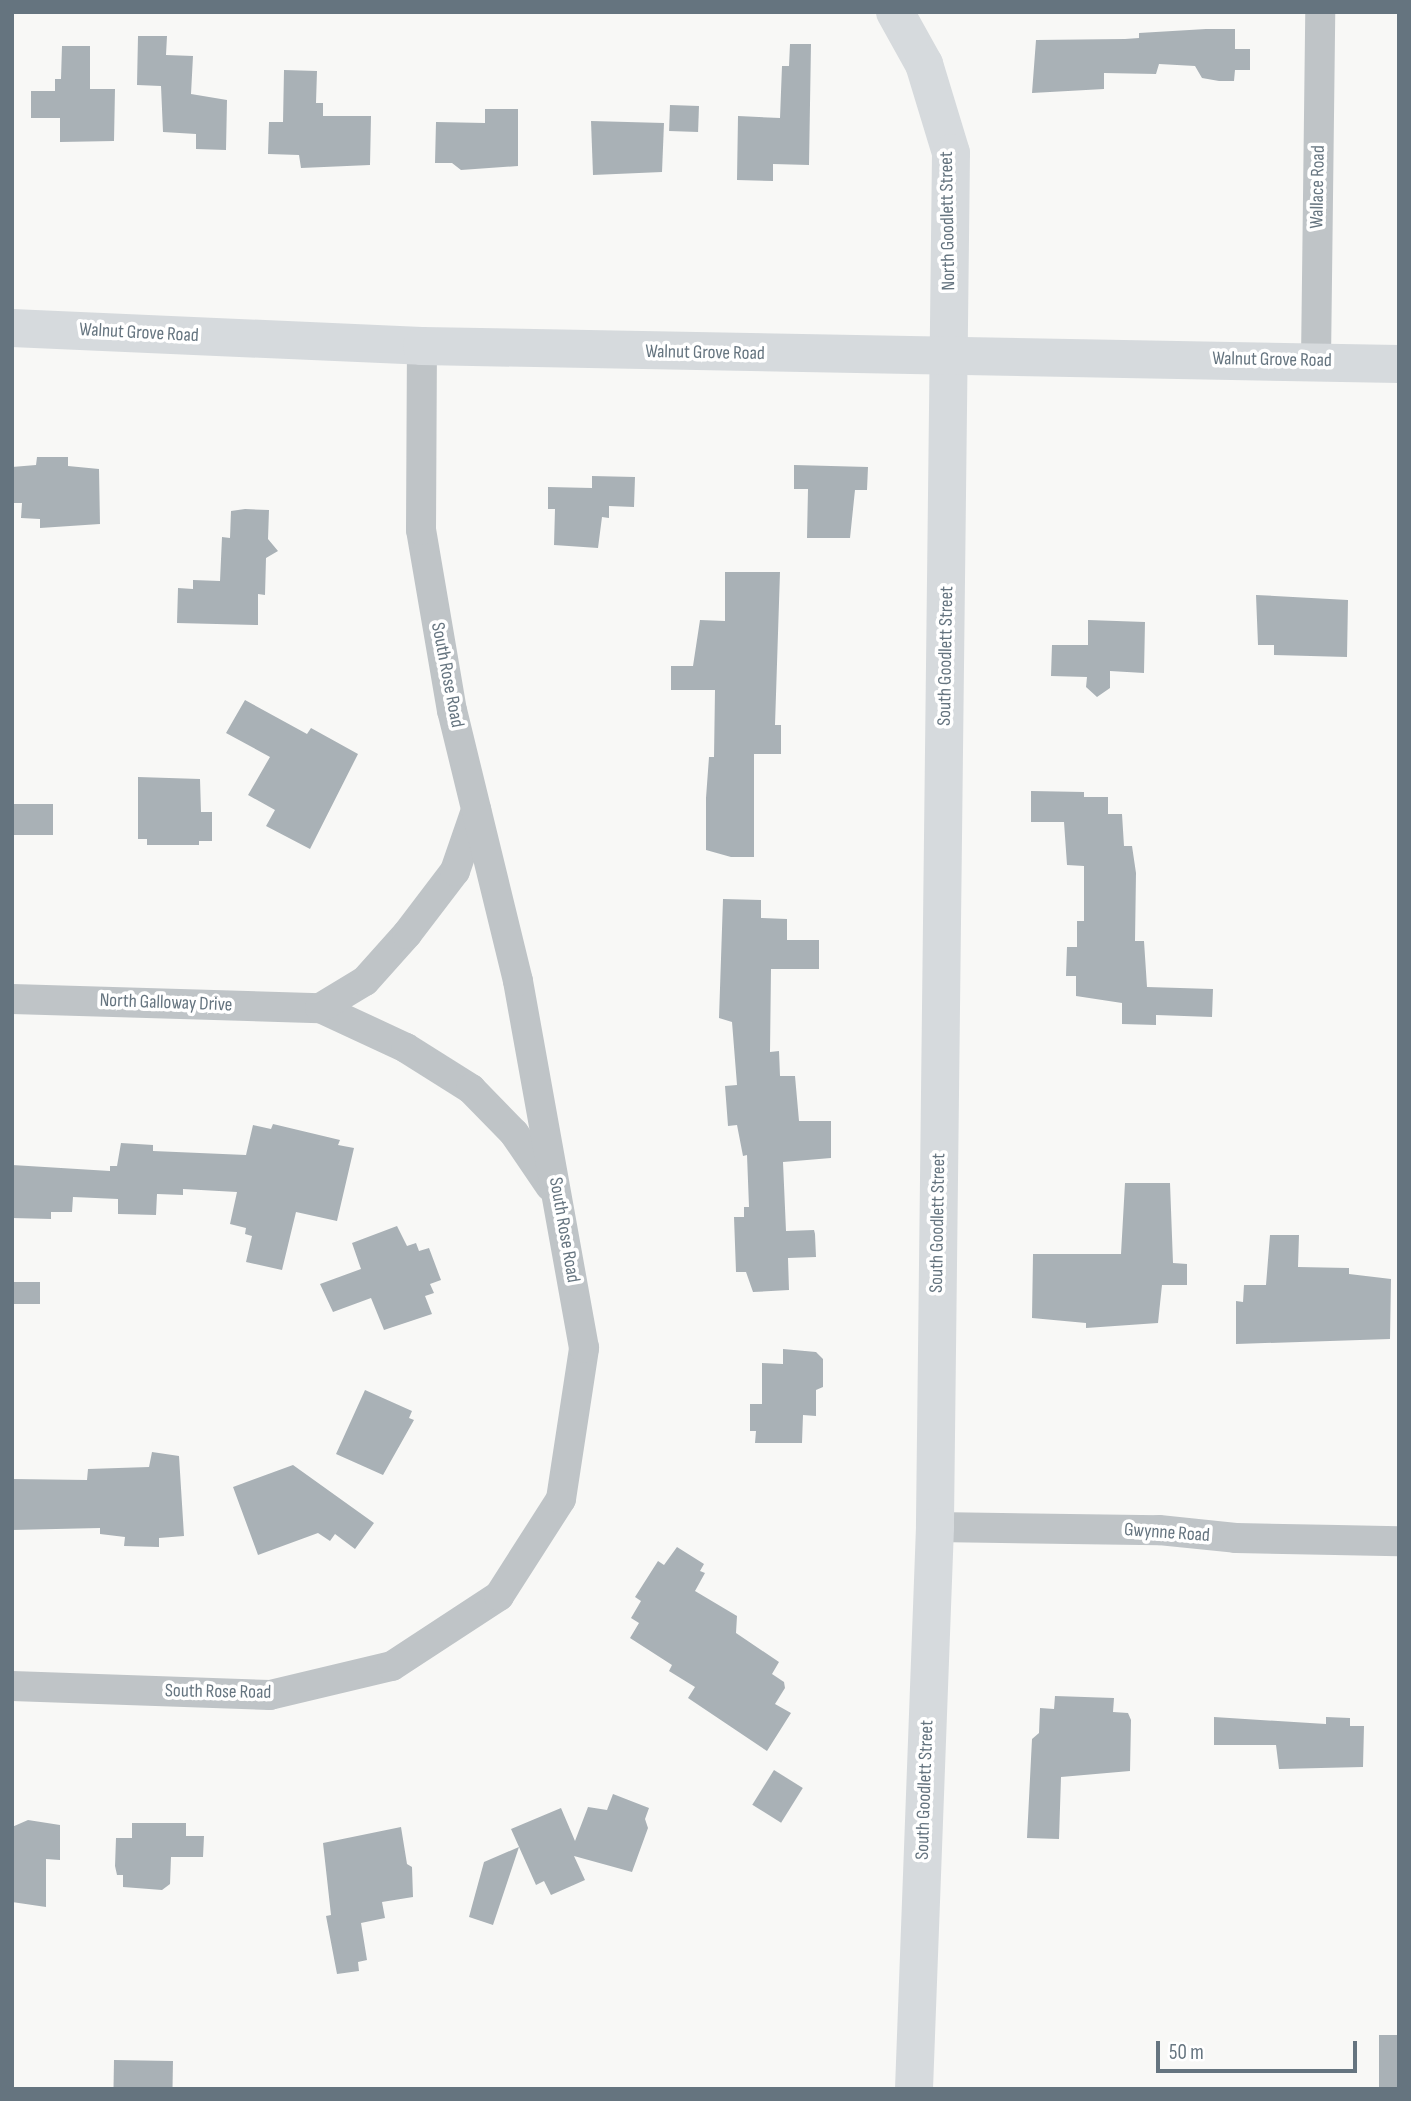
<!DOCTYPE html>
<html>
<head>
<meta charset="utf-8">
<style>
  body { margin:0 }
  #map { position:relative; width:1411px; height:2101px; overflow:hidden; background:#f8f8f6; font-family:"Sofia Sans Condensed",sans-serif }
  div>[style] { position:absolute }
  .building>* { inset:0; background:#a9b1b6; transform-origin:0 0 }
  .street>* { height:30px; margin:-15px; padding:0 15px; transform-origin:15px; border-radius:15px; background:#bfc4c7 }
  .secondary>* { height:38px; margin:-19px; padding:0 19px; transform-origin:19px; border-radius:19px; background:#d6dadd }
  span { translate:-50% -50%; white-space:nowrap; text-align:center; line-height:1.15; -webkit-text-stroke:7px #fff; paint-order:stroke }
  .street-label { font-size:19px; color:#65747f }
  .frame { position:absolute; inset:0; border:14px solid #65747f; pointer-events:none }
  .scale { position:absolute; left:1156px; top:2041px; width:201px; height:32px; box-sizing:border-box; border:4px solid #65747f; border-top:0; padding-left:9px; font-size:21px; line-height:24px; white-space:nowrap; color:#65747f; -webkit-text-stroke:5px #fff; paint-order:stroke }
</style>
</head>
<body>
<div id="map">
  <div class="building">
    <i style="clip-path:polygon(1206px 29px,1235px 29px,1235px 49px,1250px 49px,1250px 70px,1235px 70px,1234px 81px,1219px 81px,1202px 78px,1195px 66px,1159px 64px,1156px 74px,1104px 73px,1104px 89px,1032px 93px,1036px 40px,1125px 39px,1139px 38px,1139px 33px)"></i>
    <i style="clip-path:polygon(138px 36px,167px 36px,166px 55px,193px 56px,191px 94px,227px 100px,226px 150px,196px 149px,196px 134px,163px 132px,161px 86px,137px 85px)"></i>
    <i style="clip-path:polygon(790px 44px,811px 44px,809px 165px,773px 164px,773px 181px,737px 180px,738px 116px,780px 118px,782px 66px,789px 66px)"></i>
    <i style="clip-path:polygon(62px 46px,90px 46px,90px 89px,115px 89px,114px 141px,60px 142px,60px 118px,31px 118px,31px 91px,55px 91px,55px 79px,61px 79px)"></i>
    <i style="clip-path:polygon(284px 70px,317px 71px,316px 103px,323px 103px,323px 116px,371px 116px,370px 165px,301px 168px,299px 155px,268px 154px,269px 122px,283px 122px)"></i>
    <i style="left:670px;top:105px;width:29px;height:26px;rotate:2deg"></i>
    <i style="clip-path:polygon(485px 109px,518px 109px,518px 166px,461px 170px,452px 163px,435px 163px,436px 122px,485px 123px)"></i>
    <i style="clip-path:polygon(591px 121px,664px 123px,662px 172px,593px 175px)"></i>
    <i style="clip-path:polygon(37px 457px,68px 457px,68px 466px,99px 469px,100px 524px,40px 528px,40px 519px,21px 518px,22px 503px,12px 503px,12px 467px,36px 465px)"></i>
    <i style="clip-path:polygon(794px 465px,868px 467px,867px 490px,855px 490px,850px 538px,807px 538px,808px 489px,794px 489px)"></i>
    <i style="clip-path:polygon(592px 476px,635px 477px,634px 507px,609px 506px,609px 518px,602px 517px,598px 548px,554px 545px,555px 509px,548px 509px,548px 487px,592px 488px)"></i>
    <i style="clip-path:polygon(245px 509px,269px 510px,268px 539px,278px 551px,266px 558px,265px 595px,258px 594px,258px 625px,177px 623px,178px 588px,193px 589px,193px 580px,220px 581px,222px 537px,230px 538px,231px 511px)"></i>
    <i style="clip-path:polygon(725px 572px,780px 572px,775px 725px,781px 725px,781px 754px,754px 754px,754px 857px,731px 857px,706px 850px,706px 798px,709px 757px,714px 757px,715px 690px,671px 690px,671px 666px,693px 666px,700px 620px,725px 621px)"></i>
    <i style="clip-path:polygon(1256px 595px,1348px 600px,1347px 657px,1274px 655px,1274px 645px,1258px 645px)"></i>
    <i style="clip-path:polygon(1088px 620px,1145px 622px,1144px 673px,1110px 671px,1110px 688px,1097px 697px,1086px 687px,1087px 677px,1051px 676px,1052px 645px,1088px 645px)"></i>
    <i style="clip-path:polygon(245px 700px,307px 734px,311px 728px,358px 754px,310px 849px,266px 826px,275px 810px,248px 795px,270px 757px,226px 733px)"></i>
    <i style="clip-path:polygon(138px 777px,200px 779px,201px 812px,212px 812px,212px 841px,199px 841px,199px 845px,147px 845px,147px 839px,138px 839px)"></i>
    <i style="clip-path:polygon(1031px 791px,1084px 792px,1084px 797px,1108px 797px,1108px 814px,1122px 814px,1124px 846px,1132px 846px,1136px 873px,1135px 941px,1144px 941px,1147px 987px,1213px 989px,1212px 1017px,1156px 1015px,1156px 1025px,1122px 1024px,1122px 1003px,1076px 996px,1076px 976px,1066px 976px,1067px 947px,1077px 947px,1077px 921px,1084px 921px,1084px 866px,1067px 865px,1064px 822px,1031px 822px)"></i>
    <i style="left:12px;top:804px;width:41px;height:31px"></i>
    <i style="clip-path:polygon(723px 899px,761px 900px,761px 918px,787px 919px,787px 940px,819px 940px,819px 969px,771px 969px,770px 1052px,779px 1051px,780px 1076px,795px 1076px,799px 1121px,831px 1121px,831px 1158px,783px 1162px,786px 1231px,814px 1230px,815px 1234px,816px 1257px,788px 1258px,789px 1290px,753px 1292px,746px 1272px,736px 1272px,734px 1217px,744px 1217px,744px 1207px,749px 1207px,747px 1155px,743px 1156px,737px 1125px,728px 1126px,725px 1086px,737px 1085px,732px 1022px,719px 1018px)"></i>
    <i style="clip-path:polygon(273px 1124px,340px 1140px,338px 1145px,354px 1148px,337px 1221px,296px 1212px,282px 1270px,246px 1262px,252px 1236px,245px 1234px,246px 1228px,230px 1224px,237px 1192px,183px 1189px,183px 1195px,157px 1194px,156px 1215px,118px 1214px,118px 1199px,73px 1197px,72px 1212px,51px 1212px,51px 1219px,12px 1218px,12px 1165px,110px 1171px,110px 1166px,117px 1166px,121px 1143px,153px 1145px,153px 1151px,246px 1155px,253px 1125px,271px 1129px)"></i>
    <i style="clip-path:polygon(1125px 1183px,1170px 1183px,1173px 1263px,1187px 1264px,1187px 1285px,1162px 1285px,1158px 1323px,1086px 1328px,1086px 1323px,1032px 1318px,1033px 1254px,1121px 1254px)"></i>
    <i style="clip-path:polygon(397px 1226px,407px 1246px,416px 1243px,419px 1251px,429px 1248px,441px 1280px,430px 1284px,434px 1293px,425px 1296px,432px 1314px,384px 1330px,371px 1298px,333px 1312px,320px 1284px,361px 1269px,352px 1243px)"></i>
    <i style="clip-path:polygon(1270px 1235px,1299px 1235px,1298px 1267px,1349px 1268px,1349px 1274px,1391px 1279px,1390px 1339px,1236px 1344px,1236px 1301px,1243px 1302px,1244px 1285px,1266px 1285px)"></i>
    <i style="left:12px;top:1282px;width:28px;height:22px"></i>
    <i style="clip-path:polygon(783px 1349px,816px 1352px,823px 1359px,823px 1387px,816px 1390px,816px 1416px,803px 1415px,802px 1443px,755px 1443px,756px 1431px,750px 1431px,750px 1404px,762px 1404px,762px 1363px,783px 1364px)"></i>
    <i style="clip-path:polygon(365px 1390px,412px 1411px,409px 1418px,414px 1420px,383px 1475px,336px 1454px)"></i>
    <i style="clip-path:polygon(152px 1452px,179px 1456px,184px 1536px,159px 1538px,159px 1547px,124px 1546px,125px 1537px,100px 1534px,100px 1528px,12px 1530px,12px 1479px,87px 1480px,88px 1469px,149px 1467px)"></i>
    <i style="clip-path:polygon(293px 1465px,374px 1523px,355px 1549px,335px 1534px,330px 1541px,318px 1533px,258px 1555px,233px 1487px)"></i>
    <i style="clip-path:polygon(677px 1547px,704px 1564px,700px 1571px,705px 1573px,695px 1591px,737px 1616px,736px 1633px,779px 1662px,772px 1674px,784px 1682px,785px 1688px,775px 1704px,791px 1713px,767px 1751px,688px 1698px,695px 1687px,669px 1671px,672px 1665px,630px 1638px,639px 1623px,631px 1618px,641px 1601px,635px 1597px,658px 1561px,664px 1565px)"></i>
    <i style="clip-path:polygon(1055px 1696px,1114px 1698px,1113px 1712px,1128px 1713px,1131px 1720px,1130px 1771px,1061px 1777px,1059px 1839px,1027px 1838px,1032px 1739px,1039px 1733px,1040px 1708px,1054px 1709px)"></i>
    <i style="clip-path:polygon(1214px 1717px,1326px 1724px,1326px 1717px,1350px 1718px,1350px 1726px,1364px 1726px,1363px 1767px,1279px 1769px,1276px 1745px,1214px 1745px)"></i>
    <i style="left:774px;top:1770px;width:34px;height:41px;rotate:32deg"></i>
    <i style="clip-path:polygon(613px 1794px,649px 1808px,645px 1819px,648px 1828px,632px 1872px,574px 1856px,585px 1880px,551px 1895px,544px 1881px,536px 1885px,511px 1829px,561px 1808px,575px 1841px,588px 1807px,607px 1810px)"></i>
    <i style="clip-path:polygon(28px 1820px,60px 1825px,60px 1860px,46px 1859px,46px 1907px,12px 1902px,12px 1827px)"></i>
    <i style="clip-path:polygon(132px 1823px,186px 1823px,186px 1836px,204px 1836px,203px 1857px,171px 1857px,170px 1884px,162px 1890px,123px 1887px,123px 1875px,117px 1875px,115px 1866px,116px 1838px,132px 1838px)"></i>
    <i style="clip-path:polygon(401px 1827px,407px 1864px,412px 1867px,413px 1897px,382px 1902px,385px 1918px,361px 1923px,367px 1960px,358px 1962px,359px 1971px,337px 1974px,326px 1916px,331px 1915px,323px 1843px)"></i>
    <i style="clip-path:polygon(519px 1847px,493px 1925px,469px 1917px,484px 1862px)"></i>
    <i style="left:1379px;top:2035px;width:20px;height:54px"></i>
    <i style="left:114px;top:2060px;width:59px;height:29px;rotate:1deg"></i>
  </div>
  <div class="street">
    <i style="left:1316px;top:361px;width:349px;rotate:-89.3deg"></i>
    <i style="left:12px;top:999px;width:308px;rotate:1.7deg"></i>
    <i style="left:320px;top:1008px;width:95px;rotate:24.9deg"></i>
    <i style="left:406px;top:1048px;width:77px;rotate:32.2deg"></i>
    <i style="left:471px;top:1089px;width:62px;rotate:45.7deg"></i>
    <i style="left:514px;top:1133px;width:64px;rotate:55.8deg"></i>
    <i style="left:320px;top:1008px;width:52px;rotate:-31deg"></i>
    <i style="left:365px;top:981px;width:63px;rotate:-48.2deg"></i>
    <i style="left:407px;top:934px;width:79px;rotate:-52.7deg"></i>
    <i style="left:455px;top:871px;width:65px;rotate:-71deg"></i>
    <i style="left:935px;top:1527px;width:224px;rotate:0.8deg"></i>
    <i style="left:1159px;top:1530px;width:77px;rotate:5.9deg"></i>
    <i style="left:1236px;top:1538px;width:163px;rotate:1.1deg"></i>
    <i style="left:12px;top:1686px;width:258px;rotate:2deg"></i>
    <i style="left:270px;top:1695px;width:125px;rotate:-13.4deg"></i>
    <i style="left:392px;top:1666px;width:128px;rotate:-33.2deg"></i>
    <i style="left:499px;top:1596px;width:115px;rotate:-57.4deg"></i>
    <i style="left:561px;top:1499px;width:153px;rotate:-81.3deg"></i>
    <i style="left:584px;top:1348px;width:373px;rotate:-100.2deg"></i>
    <i style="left:518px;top:981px;width:278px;rotate:-103.7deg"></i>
    <i style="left:452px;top:711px;width:184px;rotate:-99.7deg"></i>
    <i style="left:421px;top:530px;width:184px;rotate:-89.7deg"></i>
  </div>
  <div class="secondary">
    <i style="left:895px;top:12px;width:60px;rotate:60.9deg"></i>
    <i style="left:924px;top:64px;width:93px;rotate:73.1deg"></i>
    <i style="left:951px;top:153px;width:1374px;rotate:90.67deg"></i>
    <i style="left:935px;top:1527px;width:562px;rotate:92.14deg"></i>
    <i style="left:12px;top:328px;width:410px;rotate:2.5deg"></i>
    <i style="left:422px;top:346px;width:977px;rotate:1.06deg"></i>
  </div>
  <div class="street-label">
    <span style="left:1318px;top:187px;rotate:-89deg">Wallace Road</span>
    <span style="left:948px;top:221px;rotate:-91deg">North Goodlett Street</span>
    <span style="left:139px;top:333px;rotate:3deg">Walnut Grove Road</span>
    <span style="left:705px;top:353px;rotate:1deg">Walnut Grove Road</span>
    <span style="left:1272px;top:360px;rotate:1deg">Walnut Grove Road</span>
    <span style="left:946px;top:656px;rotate:-89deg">South Goodlett Street</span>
    <span style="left:447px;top:675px;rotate:79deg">South Rose Road</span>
    <span style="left:166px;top:1003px;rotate:2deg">North Galloway Drive</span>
    <span style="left:938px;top:1223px;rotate:-89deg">South Goodlett Street</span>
    <span style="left:564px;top:1230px;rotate:80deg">South Rose Road</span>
    <span style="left:1167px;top:1533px;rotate:4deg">Gwynne Road</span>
    <span style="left:218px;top:1692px;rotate:1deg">South Rose Road</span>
    <span style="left:925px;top:1790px;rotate:-88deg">South Goodlett Street</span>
  </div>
  <div class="frame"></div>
  <div class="scale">50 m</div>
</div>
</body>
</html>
